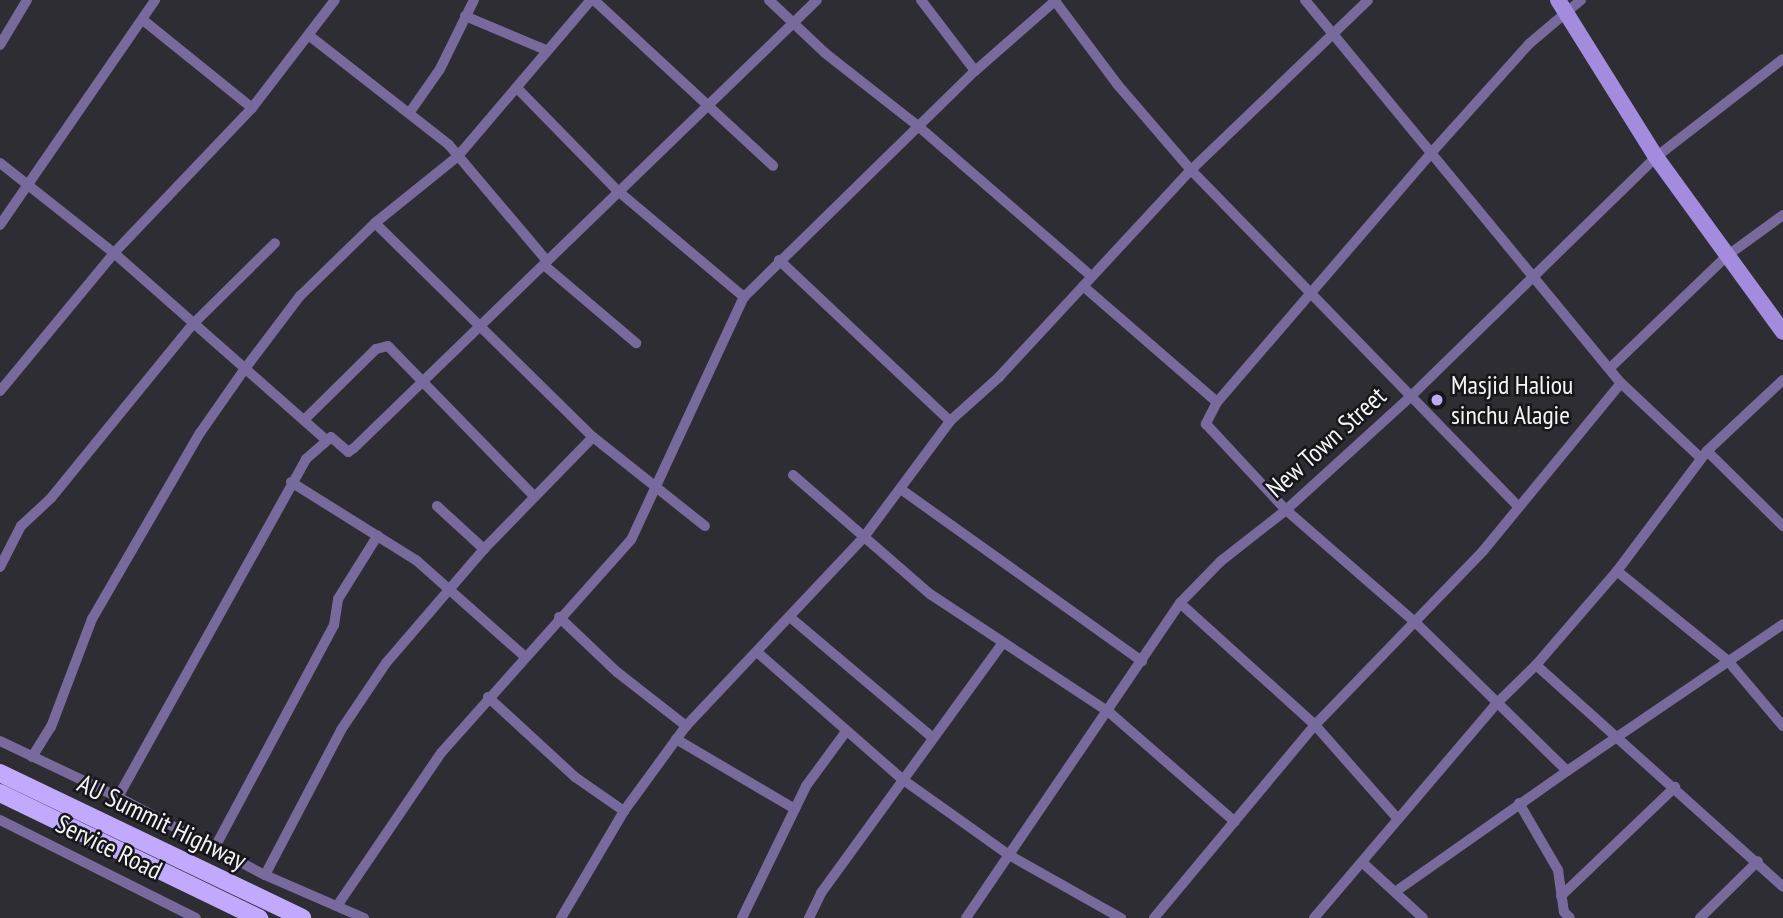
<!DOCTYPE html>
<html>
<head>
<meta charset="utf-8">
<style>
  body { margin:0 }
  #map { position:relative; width:1783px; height:918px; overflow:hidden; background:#2f2d34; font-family:"PT Sans Narrow",sans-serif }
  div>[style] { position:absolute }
  .street>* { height:10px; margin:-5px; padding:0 5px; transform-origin:5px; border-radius:5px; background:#796a9d }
  .secondary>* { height:16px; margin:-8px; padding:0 8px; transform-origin:8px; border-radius:8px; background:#a38bdd }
  .primary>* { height:18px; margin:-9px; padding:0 9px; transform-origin:9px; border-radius:9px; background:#c1a9fd }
  .dots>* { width:19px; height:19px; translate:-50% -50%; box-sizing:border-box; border:4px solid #171619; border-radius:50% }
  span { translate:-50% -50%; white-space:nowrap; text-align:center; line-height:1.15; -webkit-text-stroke:5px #171619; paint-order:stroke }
  .poi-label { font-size:26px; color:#f5f4f9 }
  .left { translate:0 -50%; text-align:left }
  .street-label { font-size:26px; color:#f5f4f9 }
</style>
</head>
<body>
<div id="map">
  <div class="street">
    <i style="left:594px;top:0;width:244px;rotate:42.8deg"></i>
    <i style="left:769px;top:0;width:77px;rotate:43.4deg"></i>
    <i style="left:825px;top:53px;width:118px;rotate:38.1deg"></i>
    <i style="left:918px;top:126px;width:229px;rotate:40.9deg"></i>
    <i style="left:921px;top:0;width:89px;rotate:52.7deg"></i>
    <i style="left:1305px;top:0;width:497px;rotate:50.5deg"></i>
    <i style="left:1621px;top:383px;width:110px;rotate:43.2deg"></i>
    <i style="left:1581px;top:0;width:68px;rotate:139.8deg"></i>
    <i style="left:1529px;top:44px;width:144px;rotate:131.9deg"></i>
    <i style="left:1433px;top:151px;width:331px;rotate:130.7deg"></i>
    <i style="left:1217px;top:402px;width:25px;rotate:117deg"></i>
    <i style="left:1206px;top:424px;width:117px;rotate:47.1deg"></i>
    <i style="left:1286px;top:510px;width:171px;rotate:41deg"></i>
    <i style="left:1415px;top:622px;width:213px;rotate:44.4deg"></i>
    <i style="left:1567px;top:771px;width:261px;rotate:-34.2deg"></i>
    <i style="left:1055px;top:1px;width:104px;rotate:53.2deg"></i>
    <i style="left:1117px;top:84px;width:113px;rotate:49.3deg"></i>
    <i style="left:1191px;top:170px;width:469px;rotate:45.8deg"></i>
    <i style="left:465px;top:16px;width:88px;rotate:22.8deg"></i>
    <i style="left:143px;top:20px;width:140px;rotate:38.9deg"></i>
    <i style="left:311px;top:37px;width:175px;rotate:38deg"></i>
    <i style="left:449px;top:145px;width:152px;rotate:49.8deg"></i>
    <i style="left:0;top:45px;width:52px;rotate:-59deg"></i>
    <i style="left:517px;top:88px;width:144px;rotate:45.6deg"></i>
    <i style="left:618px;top:191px;width:165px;rotate:40.1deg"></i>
    <i style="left:410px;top:112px;width:52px;rotate:-55.1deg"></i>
    <i style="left:440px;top:69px;width:77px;rotate:-63.8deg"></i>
    <i style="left:0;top:163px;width:145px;rotate:38.3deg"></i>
    <i style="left:114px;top:253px;width:281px;rotate:41.4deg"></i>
    <i style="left:375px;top:223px;width:305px;rotate:44.5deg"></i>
    <i style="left:593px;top:437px;width:143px;rotate:38.5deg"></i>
    <i style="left:0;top:225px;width:273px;rotate:-55.4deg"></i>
    <i style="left:779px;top:260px;width:235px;rotate:43.3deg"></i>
    <i style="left:544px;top:265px;width:121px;rotate:40.3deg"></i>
    <i style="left:1083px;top:286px;width:177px;rotate:40.9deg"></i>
    <i style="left:1610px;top:368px;width:163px;rotate:-43.8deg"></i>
    <i style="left:1728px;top:255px;width:68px;rotate:-36deg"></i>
    <i style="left:0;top:391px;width:179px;rotate:-50.4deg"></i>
    <i style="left:114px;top:253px;width:200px;rotate:-46.4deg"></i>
    <i style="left:252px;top:108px;width:136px;rotate:-52.5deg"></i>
    <i style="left:304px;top:420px;width:101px;rotate:-44.6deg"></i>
    <i style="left:376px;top:349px;width:12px;rotate:-14deg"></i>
    <i style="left:388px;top:346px;width:209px;rotate:45.8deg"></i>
    <i style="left:1707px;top:451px;width:107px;rotate:44.6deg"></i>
    <i style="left:793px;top:475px;width:181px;rotate:41deg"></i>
    <i style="left:930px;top:594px;width:214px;rotate:33.4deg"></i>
    <i style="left:1109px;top:712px;width:167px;rotate:41.1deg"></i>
    <i style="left:291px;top:482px;width:147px;rotate:32deg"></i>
    <i style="left:416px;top:560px;width:144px;rotate:41.6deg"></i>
    <i style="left:902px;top:490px;width:295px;rotate:35.5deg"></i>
    <i style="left:437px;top:506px;width:64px;rotate:42.5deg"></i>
    <i style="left:0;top:567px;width:46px;rotate:-62.9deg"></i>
    <i style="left:21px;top:526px;width:41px;rotate:-43deg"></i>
    <i style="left:51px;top:498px;width:225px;rotate:-50.8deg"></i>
    <i style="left:193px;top:324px;width:115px;rotate:-44.6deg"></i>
    <i style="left:1617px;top:571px;width:143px;rotate:39deg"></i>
    <i style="left:1728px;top:661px;width:85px;rotate:49.8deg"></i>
    <i style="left:1180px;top:603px;width:182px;rotate:42.1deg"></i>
    <i style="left:1315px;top:725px;width:124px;rotate:48.6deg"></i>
    <i style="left:559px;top:617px;width:80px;rotate:43.5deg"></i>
    <i style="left:617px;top:672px;width:88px;rotate:38deg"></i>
    <i style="left:791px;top:618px;width:185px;rotate:40.2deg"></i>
    <i style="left:757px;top:652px;width:193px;rotate:41.2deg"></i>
    <i style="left:902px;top:779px;width:131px;rotate:35.4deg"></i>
    <i style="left:1009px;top:855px;width:129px;rotate:29.4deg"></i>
    <i style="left:1536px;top:665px;width:332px;rotate:41.9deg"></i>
    <i style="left:488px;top:697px;width:118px;rotate:42.6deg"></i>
    <i style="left:575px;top:777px;width:60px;rotate:34.8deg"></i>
    <i style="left:676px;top:739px;width:138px;rotate:30.5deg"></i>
    <i style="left:0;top:741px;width:131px;rotate:25.4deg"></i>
    <i style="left:118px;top:797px;width:166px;rotate:28deg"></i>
    <i style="left:265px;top:875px;width:108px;rotate:23.5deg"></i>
    <i style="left:32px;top:757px;width:36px;rotate:-58deg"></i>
    <i style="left:51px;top:727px;width:116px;rotate:-69.2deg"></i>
    <i style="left:92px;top:619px;width:215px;rotate:-59.9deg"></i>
    <i style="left:200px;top:433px;width:77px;rotate:-55.1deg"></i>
    <i style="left:244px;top:370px;width:93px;rotate:-52.9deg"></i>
    <i style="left:300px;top:296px;width:105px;rotate:-44.2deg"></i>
    <i style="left:375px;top:223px;width:107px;rotate:-38.9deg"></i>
    <i style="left:458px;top:156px;width:205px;rotate:-49.6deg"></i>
    <i style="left:118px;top:797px;width:387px;rotate:-60.9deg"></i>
    <i style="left:306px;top:459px;width:33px;rotate:-41deg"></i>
    <i style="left:331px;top:437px;width:23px;rotate:41deg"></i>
    <i style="left:348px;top:452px;width:7px;rotate:-34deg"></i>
    <i style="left:354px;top:448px;width:644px;rotate:-44.06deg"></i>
    <i style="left:1519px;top:803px;width:78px;rotate:59.8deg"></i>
    <i style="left:1558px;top:870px;width:42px;rotate:81.9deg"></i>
    <i style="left:1564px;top:912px;width:8px;rotate:45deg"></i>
    <i style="left:0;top:820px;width:219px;rotate:26.6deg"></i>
    <i style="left:215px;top:847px;width:252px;rotate:-61.8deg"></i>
    <i style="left:334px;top:625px;width:26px;rotate:-81deg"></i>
    <i style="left:338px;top:599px;width:75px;rotate:-58deg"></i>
    <i style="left:1363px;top:863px;width:81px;rotate:42.5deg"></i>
    <i style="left:265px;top:875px;width:164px;rotate:-62.3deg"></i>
    <i style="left:341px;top:730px;width:81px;rotate:-56.1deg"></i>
    <i style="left:386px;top:663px;width:150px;rotate:-49.3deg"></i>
    <i style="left:484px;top:549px;width:156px;rotate:-45.8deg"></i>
    <i style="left:1395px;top:892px;width:210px;rotate:-35.1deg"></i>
    <i style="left:1561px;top:896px;width:158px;rotate:-43.7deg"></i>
    <i style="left:337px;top:906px;width:185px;rotate:-55.8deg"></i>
    <i style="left:441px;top:753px;width:285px;rotate:-48.3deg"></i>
    <i style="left:631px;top:540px;width:268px;rotate:-65.1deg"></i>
    <i style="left:744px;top:297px;width:323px;rotate:-44.4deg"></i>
    <i style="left:975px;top:71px;width:108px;rotate:-41.2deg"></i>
    <i style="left:561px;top:918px;width:124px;rotate:-59.5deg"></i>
    <i style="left:624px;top:811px;width:105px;rotate:-53.9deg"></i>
    <i style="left:686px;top:726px;width:260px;rotate:-46.7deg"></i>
    <i style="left:864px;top:537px;width:144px;rotate:-53.4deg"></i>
    <i style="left:950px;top:421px;width:66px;rotate:-41.9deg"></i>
    <i style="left:999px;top:377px;width:282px;rotate:-47.2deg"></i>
    <i style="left:1191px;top:170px;width:245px;rotate:-43.8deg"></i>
    <i style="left:742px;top:918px;width:147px;rotate:-64.1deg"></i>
    <i style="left:806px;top:786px;width:66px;rotate:-53.7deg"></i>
    <i style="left:809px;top:918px;width:28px;rotate:-64deg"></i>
    <i style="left:821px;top:893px;width:306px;rotate:-54deg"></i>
    <i style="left:966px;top:918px;width:381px;rotate:-55.8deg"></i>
    <i style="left:1180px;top:603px;width:59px;rotate:-45.7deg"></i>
    <i style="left:1221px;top:561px;width:83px;rotate:-38.1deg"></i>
    <i style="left:1286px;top:510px;width:166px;rotate:-42.3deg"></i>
    <i style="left:1409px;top:398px;width:345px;rotate:-44.3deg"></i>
    <i style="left:1656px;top:157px;width:160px;rotate:-37.7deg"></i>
    <i style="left:1154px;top:918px;width:251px;rotate:-50.2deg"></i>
    <i style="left:1315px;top:725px;width:242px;rotate:-46deg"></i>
    <i style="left:1483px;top:551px;width:217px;rotate:-50.6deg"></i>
    <i style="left:1314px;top:918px;width:280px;rotate:-49.6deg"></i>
    <i style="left:1495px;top:705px;width:57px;rotate:-44.3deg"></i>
    <i style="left:1536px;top:665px;width:124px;rotate:-49.2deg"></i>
    <i style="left:1617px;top:571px;width:150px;rotate:-53.1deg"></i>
    <i style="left:1707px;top:451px;width:104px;rotate:-43.1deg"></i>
    <i style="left:1700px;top:918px;width:81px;rotate:-44.5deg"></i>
  </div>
  <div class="secondary">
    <i style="left:1558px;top:0;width:185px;rotate:58deg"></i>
    <i style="left:1656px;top:157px;width:216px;rotate:54deg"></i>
  </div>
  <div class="primary">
    <i style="left:0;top:773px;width:335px;rotate:25.6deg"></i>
    <i style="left:0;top:793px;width:288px;rotate:25.8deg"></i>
  </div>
  <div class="dots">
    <i style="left:1437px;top:400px;background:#bea9f5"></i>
  </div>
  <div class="poi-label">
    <span class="left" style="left:1451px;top:400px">Masjid Haliou<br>sinchu Alagie</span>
  </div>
  <div class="street-label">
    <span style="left:1326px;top:442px;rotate:-42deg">New Town Street</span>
    <span style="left:162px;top:822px;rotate:26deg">AU Summit Highway</span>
    <span style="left:109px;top:847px;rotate:26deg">Service Road</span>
  </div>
</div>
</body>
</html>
